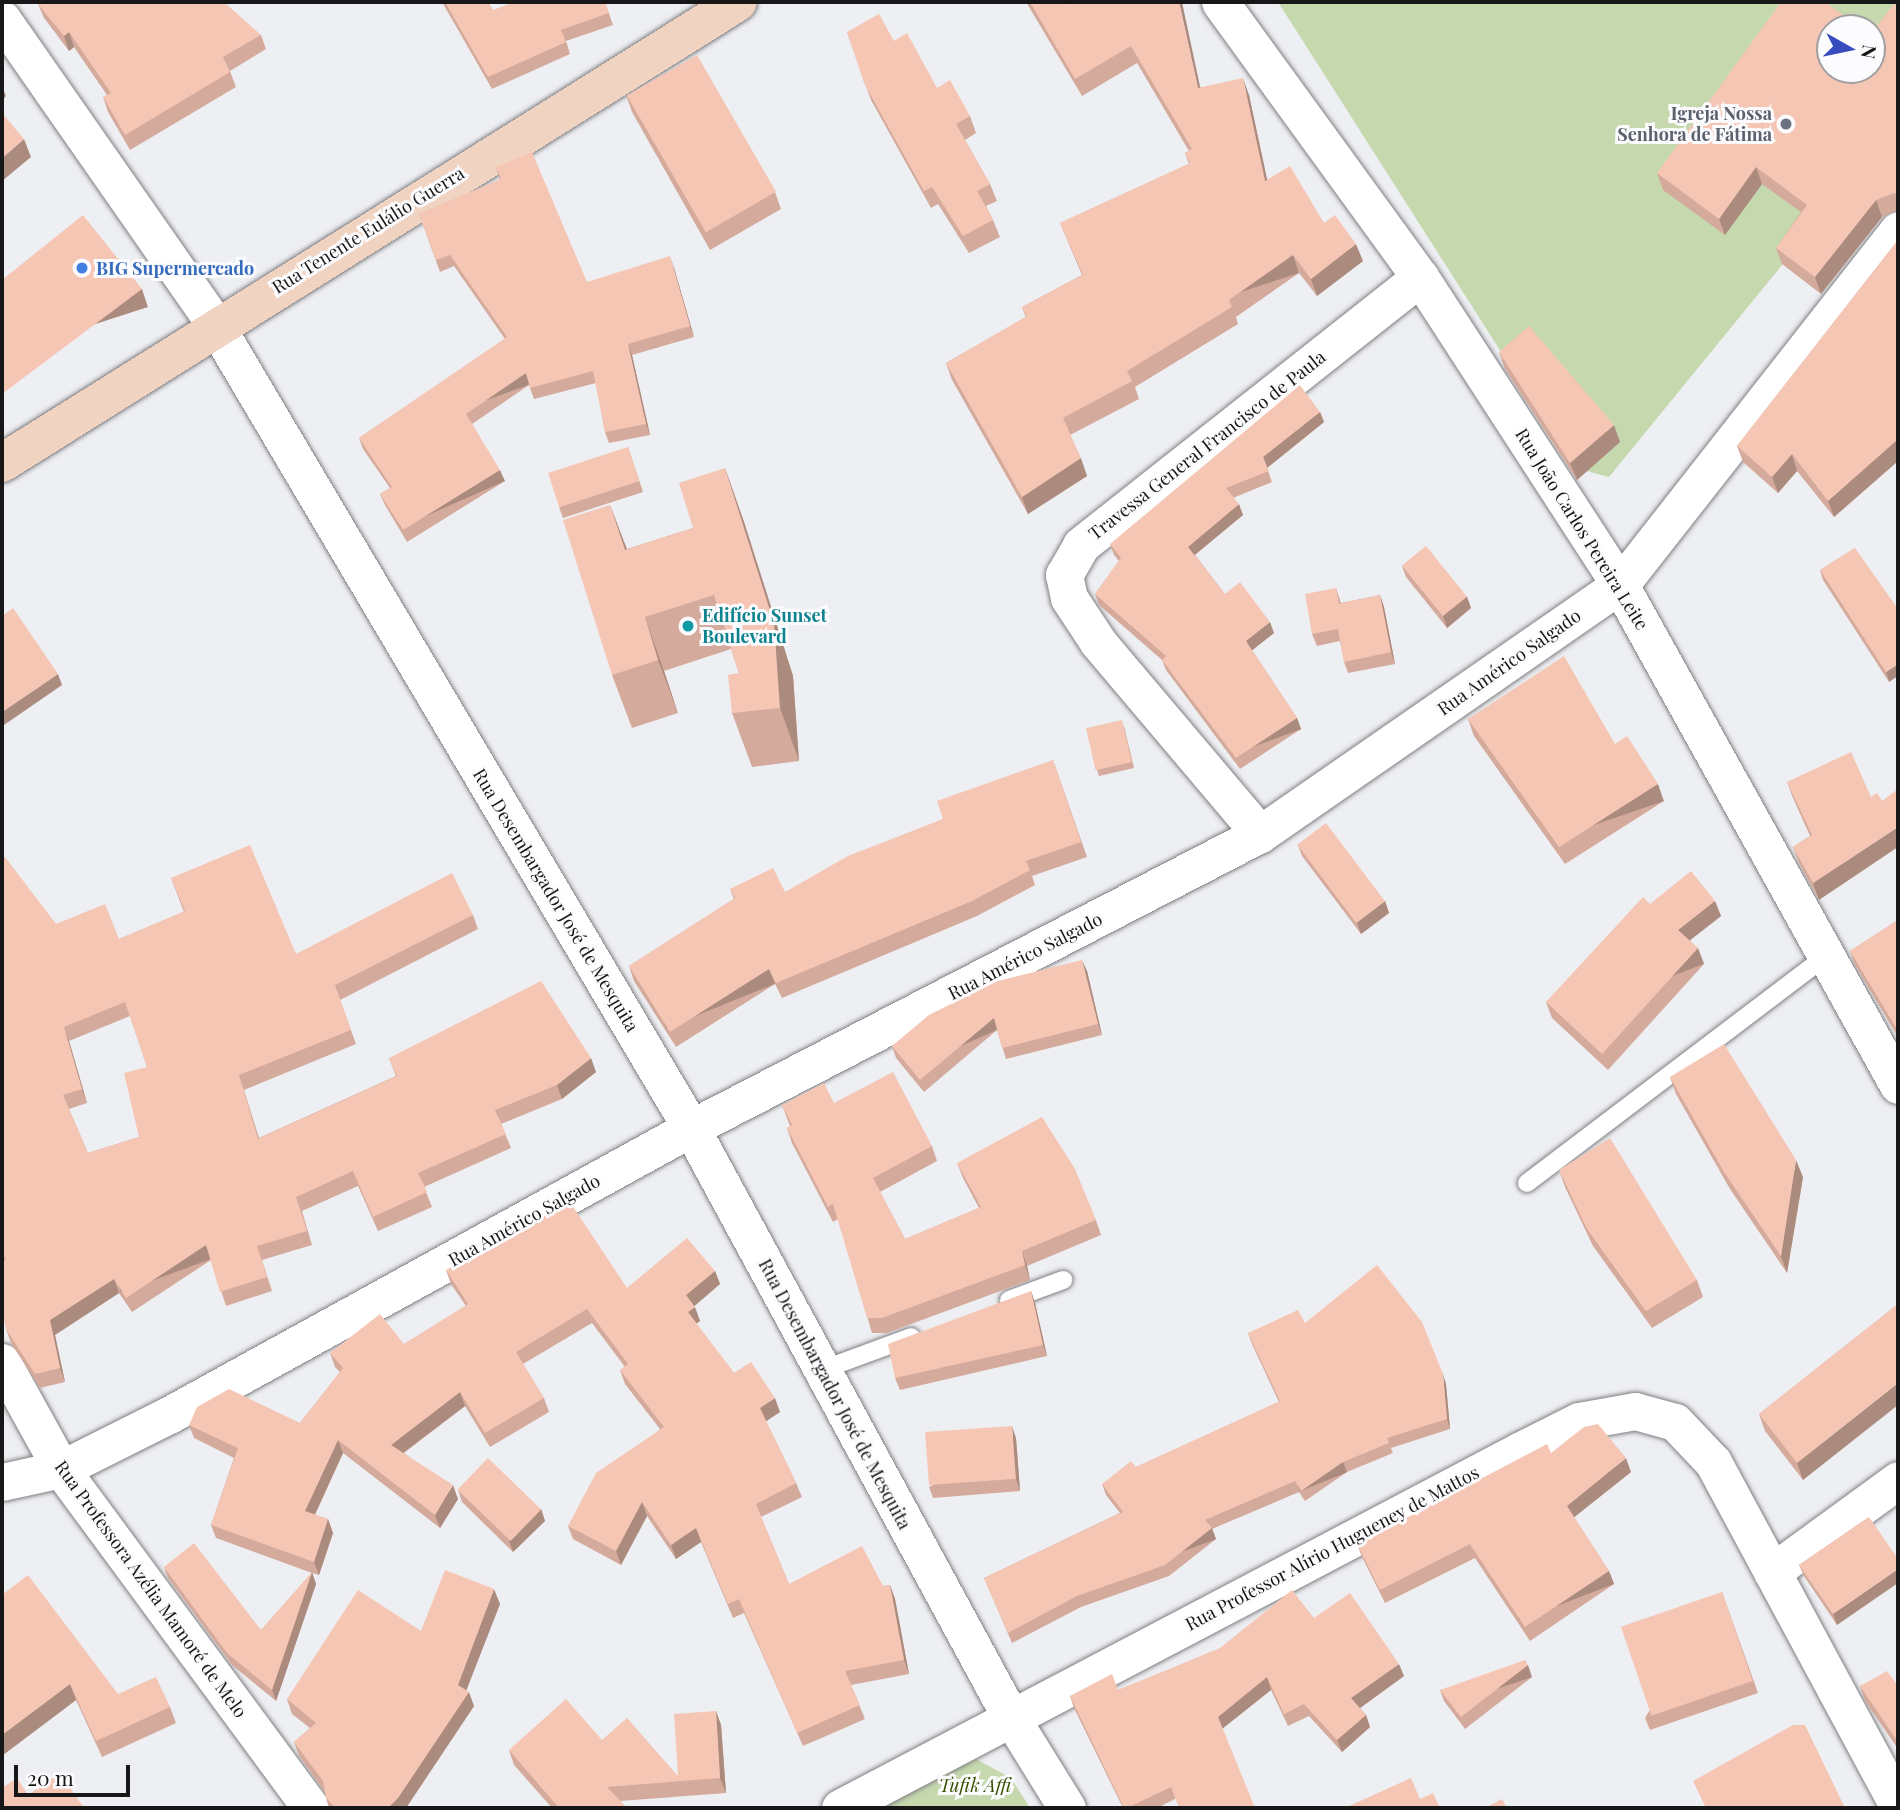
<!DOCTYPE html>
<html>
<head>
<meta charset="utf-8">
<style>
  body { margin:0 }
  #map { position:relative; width:1900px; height:1810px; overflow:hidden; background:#eeeff2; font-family:"Playfair Display",serif }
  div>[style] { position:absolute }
  .green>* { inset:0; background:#c5d8ae }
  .roads { filter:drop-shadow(0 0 2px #7f7f82) drop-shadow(0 0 2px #7f7f82) }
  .lane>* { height:18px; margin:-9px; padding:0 9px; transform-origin:9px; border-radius:9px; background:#fff }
  .street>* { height:37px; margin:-18.5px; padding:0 18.5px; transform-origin:18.5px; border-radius:18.5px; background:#fff }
  .secondary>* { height:38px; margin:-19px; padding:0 19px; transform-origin:19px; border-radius:19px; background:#f0d4c1 }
  .wall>* { inset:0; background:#d4aa9c }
  .shaded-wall>* { inset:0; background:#ac8b7f; transform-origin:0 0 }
  .building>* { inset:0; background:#f6c6b5; transform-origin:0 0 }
  .dots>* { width:19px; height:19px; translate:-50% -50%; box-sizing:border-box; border:4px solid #fcfcff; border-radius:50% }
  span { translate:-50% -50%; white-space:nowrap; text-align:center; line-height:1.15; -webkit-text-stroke:6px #fcfcff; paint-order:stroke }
  .worship-label { font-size:18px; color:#5b616d; font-weight:700 }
  .right { translate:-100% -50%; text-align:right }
  .street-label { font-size:18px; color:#171718 }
  .shop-label { font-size:18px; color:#366cbe; font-weight:700 }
  .left { translate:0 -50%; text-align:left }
  .culture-label { font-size:18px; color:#0d838f; font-weight:700 }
  .park-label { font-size:18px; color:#365000; font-style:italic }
  .frame { position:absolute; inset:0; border:4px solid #171718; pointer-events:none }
  .north { position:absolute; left:1816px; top:14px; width:70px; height:70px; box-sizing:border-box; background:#fcfcff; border:2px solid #a0a0a3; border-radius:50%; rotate:99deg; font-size:19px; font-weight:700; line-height:28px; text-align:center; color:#171718 }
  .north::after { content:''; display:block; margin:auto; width:24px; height:32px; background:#374dbf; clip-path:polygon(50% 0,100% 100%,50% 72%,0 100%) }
  .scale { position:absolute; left:14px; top:1765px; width:116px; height:32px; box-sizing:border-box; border:4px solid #171718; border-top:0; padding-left:9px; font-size:21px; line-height:24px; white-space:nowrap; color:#171718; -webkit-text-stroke:5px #fcfcff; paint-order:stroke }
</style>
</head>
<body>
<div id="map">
  <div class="green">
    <i style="clip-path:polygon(evenodd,1278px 2px,1898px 2px,1898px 123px,1609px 477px,1575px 468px,1278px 2px,1830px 28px,1872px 28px,1872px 70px,1830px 70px,1830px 28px)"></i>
    <i style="clip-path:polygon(976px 1759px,1011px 1778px,1030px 1808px,882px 1808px)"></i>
  </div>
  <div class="roads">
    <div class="lane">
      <i style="left:1527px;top:1183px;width:375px;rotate:-37.2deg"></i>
      <i style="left:1009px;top:1300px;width:58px;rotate:-20.3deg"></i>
      <i style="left:822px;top:1370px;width:95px;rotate:-20.3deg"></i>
    </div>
    <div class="street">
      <i style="left:1220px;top:2px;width:340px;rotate:54deg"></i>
      <i style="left:1420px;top:277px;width:367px;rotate:57deg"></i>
      <i style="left:1620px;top:585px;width:572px;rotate:60.93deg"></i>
      <i style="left:2px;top:19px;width:374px;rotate:55.1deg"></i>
      <i style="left:216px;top:326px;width:932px;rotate:59.36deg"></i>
      <i style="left:691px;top:1128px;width:669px;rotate:61.52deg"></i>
      <i style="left:1010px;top:1716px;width:108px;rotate:58.2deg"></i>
      <i style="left:1260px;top:834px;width:251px;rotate:-130.2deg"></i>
      <i style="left:1098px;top:642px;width:53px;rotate:-123.4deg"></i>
      <i style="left:1069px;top:598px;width:24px;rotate:-102deg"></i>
      <i style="left:1064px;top:575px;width:34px;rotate:-60deg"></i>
      <i style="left:1081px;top:545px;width:432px;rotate:-38.3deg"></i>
      <i style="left:2px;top:1362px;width:122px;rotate:61.1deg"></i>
      <i style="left:61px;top:1469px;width:421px;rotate:53.6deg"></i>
      <i style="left:2px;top:1482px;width:60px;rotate:-12.4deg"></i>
      <i style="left:61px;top:1469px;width:121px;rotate:-26.6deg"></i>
      <i style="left:169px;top:1415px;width:596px;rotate:-28.8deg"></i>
      <i style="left:691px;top:1128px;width:640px;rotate:-27.33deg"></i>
      <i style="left:1260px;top:834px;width:438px;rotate:-34.7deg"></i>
      <i style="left:1620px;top:585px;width:451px;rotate:-51.9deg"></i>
      <i style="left:1772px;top:1572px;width:156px;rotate:-36.1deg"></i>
      <i style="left:840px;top:1808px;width:769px;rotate:-27.73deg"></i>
      <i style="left:1521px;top:1450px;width:65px;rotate:-26.6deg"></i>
      <i style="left:1579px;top:1421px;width:57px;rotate:-10.1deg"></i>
      <i style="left:1635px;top:1411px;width:41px;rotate:15.4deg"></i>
      <i style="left:1675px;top:1422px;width:55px;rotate:46.5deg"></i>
      <i style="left:1713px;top:1462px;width:391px;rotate:61.7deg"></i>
    </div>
    <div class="secondary">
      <i style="left:2px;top:463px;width:868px;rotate:-32.06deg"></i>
    </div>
  </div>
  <div class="wall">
    <i style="clip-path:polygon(442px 2px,488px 2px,493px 10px,605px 2px,613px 25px,566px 41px,570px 54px,492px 89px)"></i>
    <i style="clip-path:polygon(1026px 2px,1067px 2px,1071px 8px,1200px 87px,1249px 95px,1267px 179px,1324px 223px,1363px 261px,1317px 296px,1299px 273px,1236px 317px,1238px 324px,1135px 387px,1139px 399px,1070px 435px,1087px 476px,1028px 514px,952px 380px,946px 363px,1026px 317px,1022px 307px,1082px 275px,1060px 223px,1189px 164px,1185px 153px,1189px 151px,1137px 63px,1082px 96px)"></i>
    <i style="clip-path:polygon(1898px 2px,1898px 210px,1882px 217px,1821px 294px,1782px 264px,1776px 248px,1801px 212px,1762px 184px,1725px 235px,1663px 190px,1657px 173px,1872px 70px)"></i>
    <i style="clip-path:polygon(38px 4px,261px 35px,266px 49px,230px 71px,236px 87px,130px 150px,108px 112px,103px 97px,107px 95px,74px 47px,69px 51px,44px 18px)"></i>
    <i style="clip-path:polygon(847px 32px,894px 41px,937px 88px,970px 116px,976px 133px,965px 140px,990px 184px,997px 201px,986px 206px,993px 220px,1000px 237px,969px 253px,938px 204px,931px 208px,871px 100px)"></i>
    <i style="clip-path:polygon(626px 95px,775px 192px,781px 209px,710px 250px,632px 112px)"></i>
    <i style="clip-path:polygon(496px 167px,587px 282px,674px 268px,694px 337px,632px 355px,650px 435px,609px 443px,605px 432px,596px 383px,534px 399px,529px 385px,472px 424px,505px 481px,407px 542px,385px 505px,380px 494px,390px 488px,363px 449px,359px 438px,505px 339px,454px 266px,440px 272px,419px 214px,500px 180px)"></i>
    <i style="clip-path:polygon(1898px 240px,1898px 461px,1834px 517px,1797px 471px,1778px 493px,1743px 462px,1737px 446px)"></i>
    <i style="clip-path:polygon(1499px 352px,1620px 442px,1577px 480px,1505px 369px)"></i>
    <i style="clip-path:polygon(1320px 412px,1324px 422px,1267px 468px,1272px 482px,1233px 498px,1243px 515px,1195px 555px,1225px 594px,1274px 633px,1252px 650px,1297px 718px,1301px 729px,1240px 769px,1166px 670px,1162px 660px,1099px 605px,1095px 594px,1119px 561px,1114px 555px,1110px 544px)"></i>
    <i style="clip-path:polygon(628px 447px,643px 492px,563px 518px,559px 507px)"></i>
    <i style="clip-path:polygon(725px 468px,744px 522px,793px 676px,799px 761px,752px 767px,732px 713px,739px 673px,731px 649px,664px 671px,678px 713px,632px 728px,612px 675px,610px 505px,627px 549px,693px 528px)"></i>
    <i style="clip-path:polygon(1855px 548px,1889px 682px,1823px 580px,1820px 570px)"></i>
    <i style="clip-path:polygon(1402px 566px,1467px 597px,1471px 608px,1447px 628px,1406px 577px)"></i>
    <i style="clip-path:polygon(1336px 588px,1341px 603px,1380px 595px,1384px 607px,1395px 664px,1348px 673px,1344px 662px,1340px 641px,1317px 646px,1312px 634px)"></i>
    <i style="clip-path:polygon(1468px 719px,1615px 744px,1664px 801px,1565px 864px,1474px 736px)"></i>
    <i style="clip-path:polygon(1124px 726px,1134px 768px,1099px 776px,1097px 770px)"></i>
    <i style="clip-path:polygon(1053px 760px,1087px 857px,1032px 876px,1035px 885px,977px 916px,782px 998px,775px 984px,676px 1047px,634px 981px,629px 966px,734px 899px,730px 889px,785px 892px,943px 819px)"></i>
    <i style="clip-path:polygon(1787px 782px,1871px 797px,1882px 801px,1819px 900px,1799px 863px,1793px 847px,1810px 836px,1793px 798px)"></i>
    <i style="clip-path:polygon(1298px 845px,1385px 901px,1389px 913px,1361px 934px,1302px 856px)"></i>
    <i style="clip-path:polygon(evenodd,2px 860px,56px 924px,119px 939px,184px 912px,171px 878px,296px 954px,473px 915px,478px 929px,340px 1000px,356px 1044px,244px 1090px,259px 1138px,396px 1076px,389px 1058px,596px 1072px,562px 1099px,501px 1124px,511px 1148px,424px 1187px,432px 1207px,378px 1231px,358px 1186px,302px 1211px,312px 1245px,262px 1260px,272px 1291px,226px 1306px,211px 1260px,132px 1312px,119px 1293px,55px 1335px,65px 1382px,40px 1388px,11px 1343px,6px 1329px,4px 1261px,2px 1256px,2px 860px,130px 1016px,147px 1067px,139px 1137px,88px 1153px,69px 1109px,87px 1103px,69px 1041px,130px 1016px)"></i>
    <i style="clip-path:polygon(1715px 901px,1721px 916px,1690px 940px,1704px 964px,1608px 1070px,1552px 1018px,1546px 1002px,1650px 904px)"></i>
    <i style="clip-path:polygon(1898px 920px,1898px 1037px,1855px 965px,1850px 951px)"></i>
    <i style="clip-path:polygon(1087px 971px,1102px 1035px,1006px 1059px,997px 1030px,924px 1092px,896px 1058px,892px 1046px)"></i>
    <i style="clip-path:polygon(1670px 1077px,1803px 1177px,1787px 1273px,1730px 1189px,1676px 1094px)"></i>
    <i style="clip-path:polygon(834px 1103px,932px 1146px,937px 1161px,880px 1192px,905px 1239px,979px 1208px,963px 1178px,957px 1163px,1096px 1220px,1101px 1235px,1027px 1266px,1030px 1280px,887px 1333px,872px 1333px,838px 1219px,833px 1222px,792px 1143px,787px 1128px,790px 1126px,782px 1105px)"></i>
    <i style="clip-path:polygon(1559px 1170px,1697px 1280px,1703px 1297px,1652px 1328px,1593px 1246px,1565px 1187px)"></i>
    <i style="clip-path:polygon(446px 1270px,627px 1288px,715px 1271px,720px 1284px,694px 1306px,700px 1321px,696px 1324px,734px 1373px,780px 1412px,766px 1421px,796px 1483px,802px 1497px,761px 1517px,789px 1584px,883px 1586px,890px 1585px,895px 1599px,909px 1674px,851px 1685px,865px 1719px,803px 1746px,744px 1613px,733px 1618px,701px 1542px,676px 1559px,647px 1516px,621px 1565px,573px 1539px,568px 1526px,660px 1429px,625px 1384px,620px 1370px,625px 1367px,592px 1323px,523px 1364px,544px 1398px,549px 1412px,490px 1447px,465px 1406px,404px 1453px,458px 1499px,440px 1528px,343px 1453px,315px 1515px,328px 1519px,333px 1533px,319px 1575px,312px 1573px,316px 1584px,276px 1701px,232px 1665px,168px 1578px,164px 1567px,261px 1630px,312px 1573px,216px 1538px,211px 1525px,234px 1458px,194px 1438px,189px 1425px,300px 1423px,340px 1372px,335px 1367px,330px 1353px,404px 1344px,466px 1306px,451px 1284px)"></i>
    <i style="clip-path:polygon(1031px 1291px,1035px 1303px,1047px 1356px,900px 1390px,895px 1378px)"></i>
    <i style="clip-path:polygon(1898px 1304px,1803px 1480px,1765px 1431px,1759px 1414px)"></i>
    <i style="clip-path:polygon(1305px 1323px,1446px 1384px,1450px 1429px,1391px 1448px,1393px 1453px,1347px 1472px,1305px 1501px,1299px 1492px,1212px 1529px,1216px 1539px,1169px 1576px,1081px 1607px,1012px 1643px,984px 1578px,1120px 1513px,1106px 1495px,1102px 1484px,1136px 1467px,1279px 1402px,1252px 1344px,1248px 1333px)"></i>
    <i style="clip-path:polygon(1016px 1438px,1020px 1491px,933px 1498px,929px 1487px)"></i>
    <i style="clip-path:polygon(1551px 1453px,1631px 1472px,1574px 1517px,1609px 1571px,1614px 1584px,1530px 1641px,1475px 1558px,1385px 1603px,1362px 1557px,1357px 1544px)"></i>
    <i style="clip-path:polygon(458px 1490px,541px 1509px,545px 1521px,513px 1552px,462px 1502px)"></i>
    <i style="clip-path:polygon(1869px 1517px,1837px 1625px,1804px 1576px,1799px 1565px)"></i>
    <i style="clip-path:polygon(1722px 1592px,1758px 1693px,1650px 1730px,1645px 1718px)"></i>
    <i style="clip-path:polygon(2px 1595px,118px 1694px,170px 1707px,176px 1723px,102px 1757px,76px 1700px,3px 1755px,2px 1753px)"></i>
    <i style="clip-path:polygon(500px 1604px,466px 1690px,474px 1706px,406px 1808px,329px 1808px,324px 1791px,299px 1756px,294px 1742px,310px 1728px,292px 1714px,287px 1699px,421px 1631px)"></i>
    <i style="clip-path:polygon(1314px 1618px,1404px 1676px,1360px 1708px,1366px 1715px,1370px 1727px,1342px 1752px,1309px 1716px,1288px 1726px,1271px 1690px,1223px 1728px,1175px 1799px,1157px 1808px,1123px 1808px,1074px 1708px,1070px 1696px,1118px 1690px)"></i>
    <i style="clip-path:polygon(1532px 1677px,1465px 1729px,1444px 1701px,1440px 1690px)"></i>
    <i style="clip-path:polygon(1860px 1686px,1898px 1686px,1898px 1749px,1865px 1701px)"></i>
    <i style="clip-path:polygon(716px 1711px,721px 1725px,726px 1793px,620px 1801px,627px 1808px,552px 1808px,514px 1765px,509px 1750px,602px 1740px,678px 1776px)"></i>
  </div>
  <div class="shaded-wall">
    <i style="clip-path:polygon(1179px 2px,1182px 2px,1204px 105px,1198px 88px)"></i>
    <i style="clip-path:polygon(69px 32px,74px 47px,69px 51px,64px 36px)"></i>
    <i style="clip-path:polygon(1243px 78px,1249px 95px,1271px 198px,1265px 181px)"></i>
    <i style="clip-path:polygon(2px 86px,6px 96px,2px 101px)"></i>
    <i style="clip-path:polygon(24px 139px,31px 157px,2px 181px,2px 158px)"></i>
    <i style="clip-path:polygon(1756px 167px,1762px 184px,1725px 235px,1719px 219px)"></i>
    <i style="clip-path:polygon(1876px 200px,1882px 217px,1821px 294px,1815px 277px)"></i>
    <i style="clip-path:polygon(1356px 244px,1363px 261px,1317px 296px,1311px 279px)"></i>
    <i style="left:1293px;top:255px;width:19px;height:78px;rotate:72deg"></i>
    <i style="clip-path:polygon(670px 256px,674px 268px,694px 337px,690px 326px)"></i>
    <i style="left:142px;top:289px;width:19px;height:175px;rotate:72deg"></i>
    <i style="clip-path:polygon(628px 344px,632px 355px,650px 435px,646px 424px)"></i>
    <i style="left:526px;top:373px;width:12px;height:73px;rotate:70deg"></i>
    <i style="clip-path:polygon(1320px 412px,1324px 422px,1267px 468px,1263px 457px)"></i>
    <i style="clip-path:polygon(1614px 425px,1620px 442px,1577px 480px,1570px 463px)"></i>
    <i style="clip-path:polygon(1897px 440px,1898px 444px,1898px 461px,1834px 517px,1828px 501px)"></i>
    <i style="clip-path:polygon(1792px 454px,1797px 471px,1778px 493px,1772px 477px)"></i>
    <i style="clip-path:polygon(1081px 458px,1087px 476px,1028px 514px,1022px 497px)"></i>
    <i style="clip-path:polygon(725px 468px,744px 522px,793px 676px,799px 761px,780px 708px)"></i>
    <i style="left:500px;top:470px;width:12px;height:114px;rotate:66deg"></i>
    <i style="clip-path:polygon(1239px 504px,1243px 515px,1192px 557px,1188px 547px)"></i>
    <i style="clip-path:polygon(610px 505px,630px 558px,625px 550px)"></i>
    <i style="clip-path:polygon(1380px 595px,1384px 607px,1395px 664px,1391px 652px)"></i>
    <i style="clip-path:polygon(1467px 597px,1471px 608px,1447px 628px,1443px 616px)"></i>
    <i style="clip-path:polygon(645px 617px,664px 671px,678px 713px,658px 660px)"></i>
    <i style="clip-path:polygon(1270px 622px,1274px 633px,1250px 652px,1246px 641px)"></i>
    <i style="clip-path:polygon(1898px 664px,1898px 676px,1889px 682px,1886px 672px)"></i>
    <i style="clip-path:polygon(58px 674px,62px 685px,4px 725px,2px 720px,2px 712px)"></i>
    <i style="left:1297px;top:718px;width:12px;height:73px;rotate:70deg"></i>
    <i style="left:1658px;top:784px;width:18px;height:117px;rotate:71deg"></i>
    <i style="clip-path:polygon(1898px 827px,1898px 847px,1819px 900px,1813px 883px)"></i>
    <i style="clip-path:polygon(1385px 901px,1389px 913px,1361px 934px,1357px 923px)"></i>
    <i style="clip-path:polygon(1715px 901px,1721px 916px,1684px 945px,1678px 930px)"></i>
    <i style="left:1698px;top:948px;width:17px;height:143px;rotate:69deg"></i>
    <i style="clip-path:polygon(1082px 960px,1087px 971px,1102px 1035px,1098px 1024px)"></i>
    <i style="left:769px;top:969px;width:16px;height:117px;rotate:68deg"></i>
    <i style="left:994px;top:1018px;width:12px;height:97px;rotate:66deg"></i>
    <i style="clip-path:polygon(64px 1027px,69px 1041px,87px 1103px,82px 1089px)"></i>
    <i style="clip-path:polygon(591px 1058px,596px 1072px,562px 1099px,557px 1085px)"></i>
    <i style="clip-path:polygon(1796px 1160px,1803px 1177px,1787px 1273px,1781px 1256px)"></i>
    <i style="left:206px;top:1245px;width:15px;height:96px;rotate:70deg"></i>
    <i style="clip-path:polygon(1022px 1251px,1027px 1266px,1030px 1280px,1025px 1265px)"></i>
    <i style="clip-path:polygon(715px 1271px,720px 1284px,691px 1309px,686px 1295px)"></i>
    <i style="clip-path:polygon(114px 1279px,119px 1293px,55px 1335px,65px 1382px,60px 1368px,50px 1320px)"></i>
    <i style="clip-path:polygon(1031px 1291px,1035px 1303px,1047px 1356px,1043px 1345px)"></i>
    <i style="clip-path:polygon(695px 1307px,700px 1321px,693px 1326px,688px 1312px)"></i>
    <i style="clip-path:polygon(1443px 1374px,1446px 1384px,1450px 1429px,1447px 1419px)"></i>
    <i style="clip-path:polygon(1898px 1383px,1898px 1405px,1803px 1480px,1797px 1463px)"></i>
    <i style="clip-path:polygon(460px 1392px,465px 1406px,396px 1458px,391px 1445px)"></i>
    <i style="clip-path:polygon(775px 1398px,780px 1412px,765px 1422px,760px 1408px)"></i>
    <i style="clip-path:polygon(1012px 1426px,1016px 1438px,1020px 1491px,1016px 1479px)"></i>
    <i style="clip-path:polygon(338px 1440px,343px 1453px,310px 1525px,305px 1511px)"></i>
    <i style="clip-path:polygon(1626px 1458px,1631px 1472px,1572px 1519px,1567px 1506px)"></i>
    <i style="left:1343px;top:1462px;width:11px;height:51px;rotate:68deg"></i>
    <i style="clip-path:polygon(453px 1485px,458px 1499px,440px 1528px,435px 1515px)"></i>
    <i style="clip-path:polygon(642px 1502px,647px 1516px,621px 1565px,616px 1551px)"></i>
    <i style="clip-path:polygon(541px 1509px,545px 1521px,513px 1552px,509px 1541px)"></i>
    <i style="clip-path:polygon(328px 1519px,333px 1533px,319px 1575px,314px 1562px)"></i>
    <i style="clip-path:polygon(696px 1528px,701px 1542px,676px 1559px,671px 1545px)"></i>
    <i style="left:1212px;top:1528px;width:12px;height:60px;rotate:70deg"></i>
    <i style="clip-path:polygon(1898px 1569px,1898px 1583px,1837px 1625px,1833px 1614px)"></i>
    <i style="left:1609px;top:1571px;width:14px;height:101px;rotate:69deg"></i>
    <i style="clip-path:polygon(312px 1572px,316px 1584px,276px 1701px,272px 1690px)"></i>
    <i style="clip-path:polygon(890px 1585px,895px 1599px,909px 1674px,904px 1660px)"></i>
    <i style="clip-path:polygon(494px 1589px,500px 1604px,463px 1699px,458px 1685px)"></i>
    <i style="clip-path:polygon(1399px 1664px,1404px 1676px,1356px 1711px,1351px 1698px)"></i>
    <i style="left:1528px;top:1665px;width:13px;height:85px;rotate:72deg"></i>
    <i style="clip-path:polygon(1267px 1677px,1271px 1690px,1222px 1729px,1218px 1717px)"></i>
    <i style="clip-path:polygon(70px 1684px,76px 1700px,3px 1755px,2px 1751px,2px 1735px)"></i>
    <i style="clip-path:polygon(469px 1692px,474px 1706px,406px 1808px,388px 1808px)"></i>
    <i style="clip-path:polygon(716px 1711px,721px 1725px,726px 1793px,720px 1778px)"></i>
    <i style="clip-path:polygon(1366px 1715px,1370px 1727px,1342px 1752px,1337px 1740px)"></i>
  </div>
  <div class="building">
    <i style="clip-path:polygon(41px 2px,224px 2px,261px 35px,223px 57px,230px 72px,125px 135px,103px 97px,111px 93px,69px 32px,64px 36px,38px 4px)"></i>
    <i style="clip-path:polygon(445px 2px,488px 2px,493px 10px,514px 2px,605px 2px,609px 13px,561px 30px,566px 42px,488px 77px)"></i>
    <i style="clip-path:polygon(1030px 2px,1067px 2px,1071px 8px,1069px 2px,1179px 2px,1198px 88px,1243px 78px,1265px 181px,1290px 166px,1324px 223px,1335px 215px,1356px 244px,1311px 279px,1293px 255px,1229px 300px,1232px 307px,1127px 371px,1132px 381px,1063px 418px,1081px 458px,1022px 497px,946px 363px,1027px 316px,1022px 307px,1083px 275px,1060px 223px,1190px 163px,1185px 153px,1192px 149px,1131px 46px,1075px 79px)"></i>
    <i style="clip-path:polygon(1781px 2px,1825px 2px,1861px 28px,1830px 28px,1830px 70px,1872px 70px,1872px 33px,1895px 2px,1898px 2px,1898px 195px,1894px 193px,1876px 200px,1815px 277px,1776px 248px,1807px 205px,1756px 167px,1719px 219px,1657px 173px)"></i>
    <i style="clip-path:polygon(879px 14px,894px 41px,907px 33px,937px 88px,950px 80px,970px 116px,956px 124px,990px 184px,977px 191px,993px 220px,963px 236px,932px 187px,924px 191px,864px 83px,847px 32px)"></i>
    <i style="left:697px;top:55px;width:158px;height:81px;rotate:60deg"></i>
    <i style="clip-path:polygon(2px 113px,24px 139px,2px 158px)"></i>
    <i style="clip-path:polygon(532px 152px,587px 282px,670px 256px,690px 326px,628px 344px,646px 424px,605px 432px,593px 371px,530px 388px,526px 373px,466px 414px,500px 470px,403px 530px,380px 494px,392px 487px,359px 438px,507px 337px,450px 255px,436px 260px,419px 214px,501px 179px,496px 167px)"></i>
    <i style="clip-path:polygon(83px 215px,142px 289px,2px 394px,2px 280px)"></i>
    <i style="clip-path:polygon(1898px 240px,1898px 441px,1897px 440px,1828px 501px,1792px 454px,1772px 477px,1737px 446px)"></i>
    <i style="clip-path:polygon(1529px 326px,1614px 425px,1570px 463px,1499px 352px)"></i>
    <i style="clip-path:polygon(1300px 385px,1320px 412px,1263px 457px,1269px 471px,1226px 488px,1239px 504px,1188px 547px,1225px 594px,1240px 582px,1270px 622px,1246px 641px,1297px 718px,1236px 758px,1162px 660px,1166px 656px,1095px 594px,1121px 558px,1110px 544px)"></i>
    <i style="left:628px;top:447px;width:36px;height:84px;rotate:72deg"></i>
    <i style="clip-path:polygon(725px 468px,774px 623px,780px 708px,732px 713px,728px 675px,739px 673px,714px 595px,645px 617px,658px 660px,612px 675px,563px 520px,610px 505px,625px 550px,693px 528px,679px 483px)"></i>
    <i style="left:1426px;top:546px;width:65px;height:31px;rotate:51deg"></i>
    <i style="clip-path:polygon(1855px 548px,1898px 609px,1898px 664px,1886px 672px,1820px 570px)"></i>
    <i style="clip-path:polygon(1336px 588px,1339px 604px,1380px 595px,1391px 652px,1344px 662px,1338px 629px,1312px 634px,1305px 594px)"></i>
    <i style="clip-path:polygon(13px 608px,58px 674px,2px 712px,2px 616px)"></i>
    <i style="clip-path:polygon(1564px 656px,1615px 744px,1627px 736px,1658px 784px,1559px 847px,1468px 719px)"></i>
    <i style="left:1122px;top:720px;width:43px;height:37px;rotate:77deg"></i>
    <i style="clip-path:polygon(1851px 752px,1871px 797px,1877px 793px,1882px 801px,1898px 789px,1898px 827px,1813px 883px,1793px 847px,1812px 835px,1787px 782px)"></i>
    <i style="clip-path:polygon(1053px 760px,1081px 842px,1026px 861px,1030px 870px,972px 901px,776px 983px,769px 969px,670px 1032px,629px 966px,735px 898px,730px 889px,773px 868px,785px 892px,848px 856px,943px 819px,937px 801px)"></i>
    <i style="left:1326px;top:823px;width:98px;height:36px;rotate:53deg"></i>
    <i style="clip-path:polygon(evenodd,250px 845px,296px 954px,452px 873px,473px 915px,335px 985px,351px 1030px,239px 1075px,258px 1139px,397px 1076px,389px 1058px,541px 981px,591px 1058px,557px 1085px,495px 1110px,506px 1134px,418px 1173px,427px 1192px,373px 1217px,353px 1171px,296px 1197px,307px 1231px,257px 1246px,267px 1277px,220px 1292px,206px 1245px,126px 1298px,114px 1279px,50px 1320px,60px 1368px,35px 1374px,6px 1329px,2px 1310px,2px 1261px,6px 1260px,2px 1251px,2px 860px,5px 857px,56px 924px,105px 904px,119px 939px,185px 911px,171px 878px,250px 845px,125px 1002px,147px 1067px,124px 1073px,139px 1137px,88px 1153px,63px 1095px,82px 1089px,64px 1027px,125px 1002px)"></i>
    <i style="clip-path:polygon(1691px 871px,1715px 901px,1678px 930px,1698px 948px,1602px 1054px,1546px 1002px,1643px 897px,1650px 904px)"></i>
    <i style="clip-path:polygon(1898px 920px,1898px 1031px,1850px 951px)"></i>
    <i style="clip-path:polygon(1082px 960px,1098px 1024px,1002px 1048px,994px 1018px,920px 1080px,892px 1046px,929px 1015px,994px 982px)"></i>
    <i style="clip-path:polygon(1724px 1044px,1796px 1160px,1781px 1256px,1724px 1172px,1670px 1077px)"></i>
    <i style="clip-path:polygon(893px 1072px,932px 1146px,873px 1178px,905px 1239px,981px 1207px,957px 1163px,1042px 1117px,1075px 1169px,1096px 1220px,1022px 1251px,1025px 1265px,882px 1318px,867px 1318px,833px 1204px,828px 1207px,787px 1128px,792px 1125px,782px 1105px,824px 1083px,834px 1103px)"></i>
    <i style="clip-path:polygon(1610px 1138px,1697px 1280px,1646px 1311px,1587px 1229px,1559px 1170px)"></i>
    <i style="clip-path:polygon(570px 1202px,627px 1288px,687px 1238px,715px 1271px,686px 1295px,695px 1307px,688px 1312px,734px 1373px,751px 1362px,775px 1398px,760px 1408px,796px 1483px,756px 1504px,789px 1584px,862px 1546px,883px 1586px,890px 1585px,904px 1660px,845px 1671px,860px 1705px,797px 1733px,739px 1599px,728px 1604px,696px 1528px,671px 1545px,642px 1502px,616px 1551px,568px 1526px,596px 1473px,664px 1427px,620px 1370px,628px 1364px,587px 1309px,516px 1352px,544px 1398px,485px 1433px,460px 1392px,391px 1445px,453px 1485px,435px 1515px,338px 1440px,305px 1511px,328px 1519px,314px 1562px,211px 1525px,238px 1448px,189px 1425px,197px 1407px,229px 1389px,300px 1423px,343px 1368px,330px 1353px,380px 1314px,404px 1344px,468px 1304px,446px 1270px)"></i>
    <i style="clip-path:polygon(1377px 1265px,1422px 1322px,1443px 1374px,1447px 1419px,1387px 1438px,1389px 1443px,1343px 1462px,1301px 1491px,1295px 1481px,1205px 1520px,1212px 1528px,1165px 1565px,1077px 1596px,1008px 1633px,984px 1578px,1123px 1512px,1102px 1484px,1131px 1461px,1136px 1467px,1280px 1401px,1248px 1333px,1298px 1310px,1305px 1323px)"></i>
    <i style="clip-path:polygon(1031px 1291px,1043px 1345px,895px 1378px,888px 1344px)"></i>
    <i style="clip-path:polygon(1898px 1304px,1898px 1383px,1797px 1463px,1759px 1414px)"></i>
    <i style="clip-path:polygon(1598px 1424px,1626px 1458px,1567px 1506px,1609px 1571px,1525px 1627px,1470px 1544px,1380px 1590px,1357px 1544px,1547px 1444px,1551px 1453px,1584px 1427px)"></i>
    <i style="left:1012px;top:1426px;width:53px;height:87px;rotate:86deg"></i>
    <i style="left:488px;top:1458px;width:74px;height:44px;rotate:44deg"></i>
    <i style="clip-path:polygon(1869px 1517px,1898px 1559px,1898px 1569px,1833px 1614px,1799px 1565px)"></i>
    <i style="clip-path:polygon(194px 1543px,261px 1630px,312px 1572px,272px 1690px,227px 1653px,164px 1567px)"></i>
    <i style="clip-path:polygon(445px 1570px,494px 1589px,458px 1685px,469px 1692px,398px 1798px,388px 1808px,336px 1808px,326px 1798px,323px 1781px,294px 1742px,316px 1723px,287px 1699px,358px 1590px,421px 1631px)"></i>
    <i style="clip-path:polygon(28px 1575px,118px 1694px,156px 1677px,170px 1707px,96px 1741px,70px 1684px,2px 1735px,2px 1595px)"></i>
    <i style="clip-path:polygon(1292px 1590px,1314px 1618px,1350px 1593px,1399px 1664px,1351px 1698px,1366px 1715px,1337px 1740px,1304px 1704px,1284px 1714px,1267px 1677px,1218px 1717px,1255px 1808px,1179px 1808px,1171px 1787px,1127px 1808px,1124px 1808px,1070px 1696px,1112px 1674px,1118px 1690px,1220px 1648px)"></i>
    <i style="left:1722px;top:1592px;width:94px;height:107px;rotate:71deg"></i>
    <i style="clip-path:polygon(1525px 1660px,1528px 1665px,1461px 1717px,1440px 1690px)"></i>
    <i style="clip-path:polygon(1887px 1671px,1898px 1686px,1898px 1742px,1860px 1686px)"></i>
    <i style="clip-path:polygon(566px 1699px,602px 1740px,627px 1718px,678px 1776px,674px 1714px,716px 1711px,720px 1778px,607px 1787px,627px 1808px,559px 1808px,509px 1750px)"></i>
    <i style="clip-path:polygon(1793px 1725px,1805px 1725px,1845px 1808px,1706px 1808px,1693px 1781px)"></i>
    <i style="clip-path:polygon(60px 1773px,84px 1808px,2px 1808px,2px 1788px,17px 1778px,28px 1795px)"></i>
    <i style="clip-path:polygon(1411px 1778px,1420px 1799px,1433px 1793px,1440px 1808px,1350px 1808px,1349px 1806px)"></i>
    <i style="clip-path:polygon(1502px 1799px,1507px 1808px,1485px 1808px)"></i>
  </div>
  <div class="dots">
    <i style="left:1786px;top:124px;background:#6b7280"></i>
    <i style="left:82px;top:268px;background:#3f7fe0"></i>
    <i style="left:688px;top:626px;background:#0f9aa8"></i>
  </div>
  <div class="worship-label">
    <span class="right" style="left:1772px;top:124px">Igreja Nossa<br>Senhora de Fátima</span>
  </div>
  <div class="street-label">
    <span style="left:368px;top:230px;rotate:-32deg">Rua Tenente Eulálio Guerra</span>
    <span style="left:1207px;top:445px;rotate:-38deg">Travessa General Francisco de Paula</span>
    <span style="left:1582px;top:529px;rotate:58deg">Rua João Carlos Pereira Leite</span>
    <span style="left:1509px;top:662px;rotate:-35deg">Rua Américo Salgado</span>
    <span style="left:556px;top:900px;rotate:59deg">Rua Desembargador José de Mesquita</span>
    <span style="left:1025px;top:956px;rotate:-27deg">Rua Américo Salgado</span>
    <span style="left:524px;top:1220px;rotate:-29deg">Rua Américo Salgado</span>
    <span style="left:835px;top:1394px;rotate:62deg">Rua Desembargador José de Mesquita</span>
    <span style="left:1332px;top:1548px;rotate:-28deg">Rua Professor Alírio Hugueney de Mattos</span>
    <span style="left:151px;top:1589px;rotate:54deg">Rua Professora Azélia Mamoré de Melo</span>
  </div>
  <div class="shop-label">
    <span class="left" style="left:96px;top:268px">BIG Supermercado</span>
  </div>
  <div class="culture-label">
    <span class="left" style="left:702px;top:626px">Edifício Sunset<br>Boulevard</span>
  </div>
  <div class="park-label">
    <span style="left:975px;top:1785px">Tufik Affi</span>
  </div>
  <div class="frame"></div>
  <div class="north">N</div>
  <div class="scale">20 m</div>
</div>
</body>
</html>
